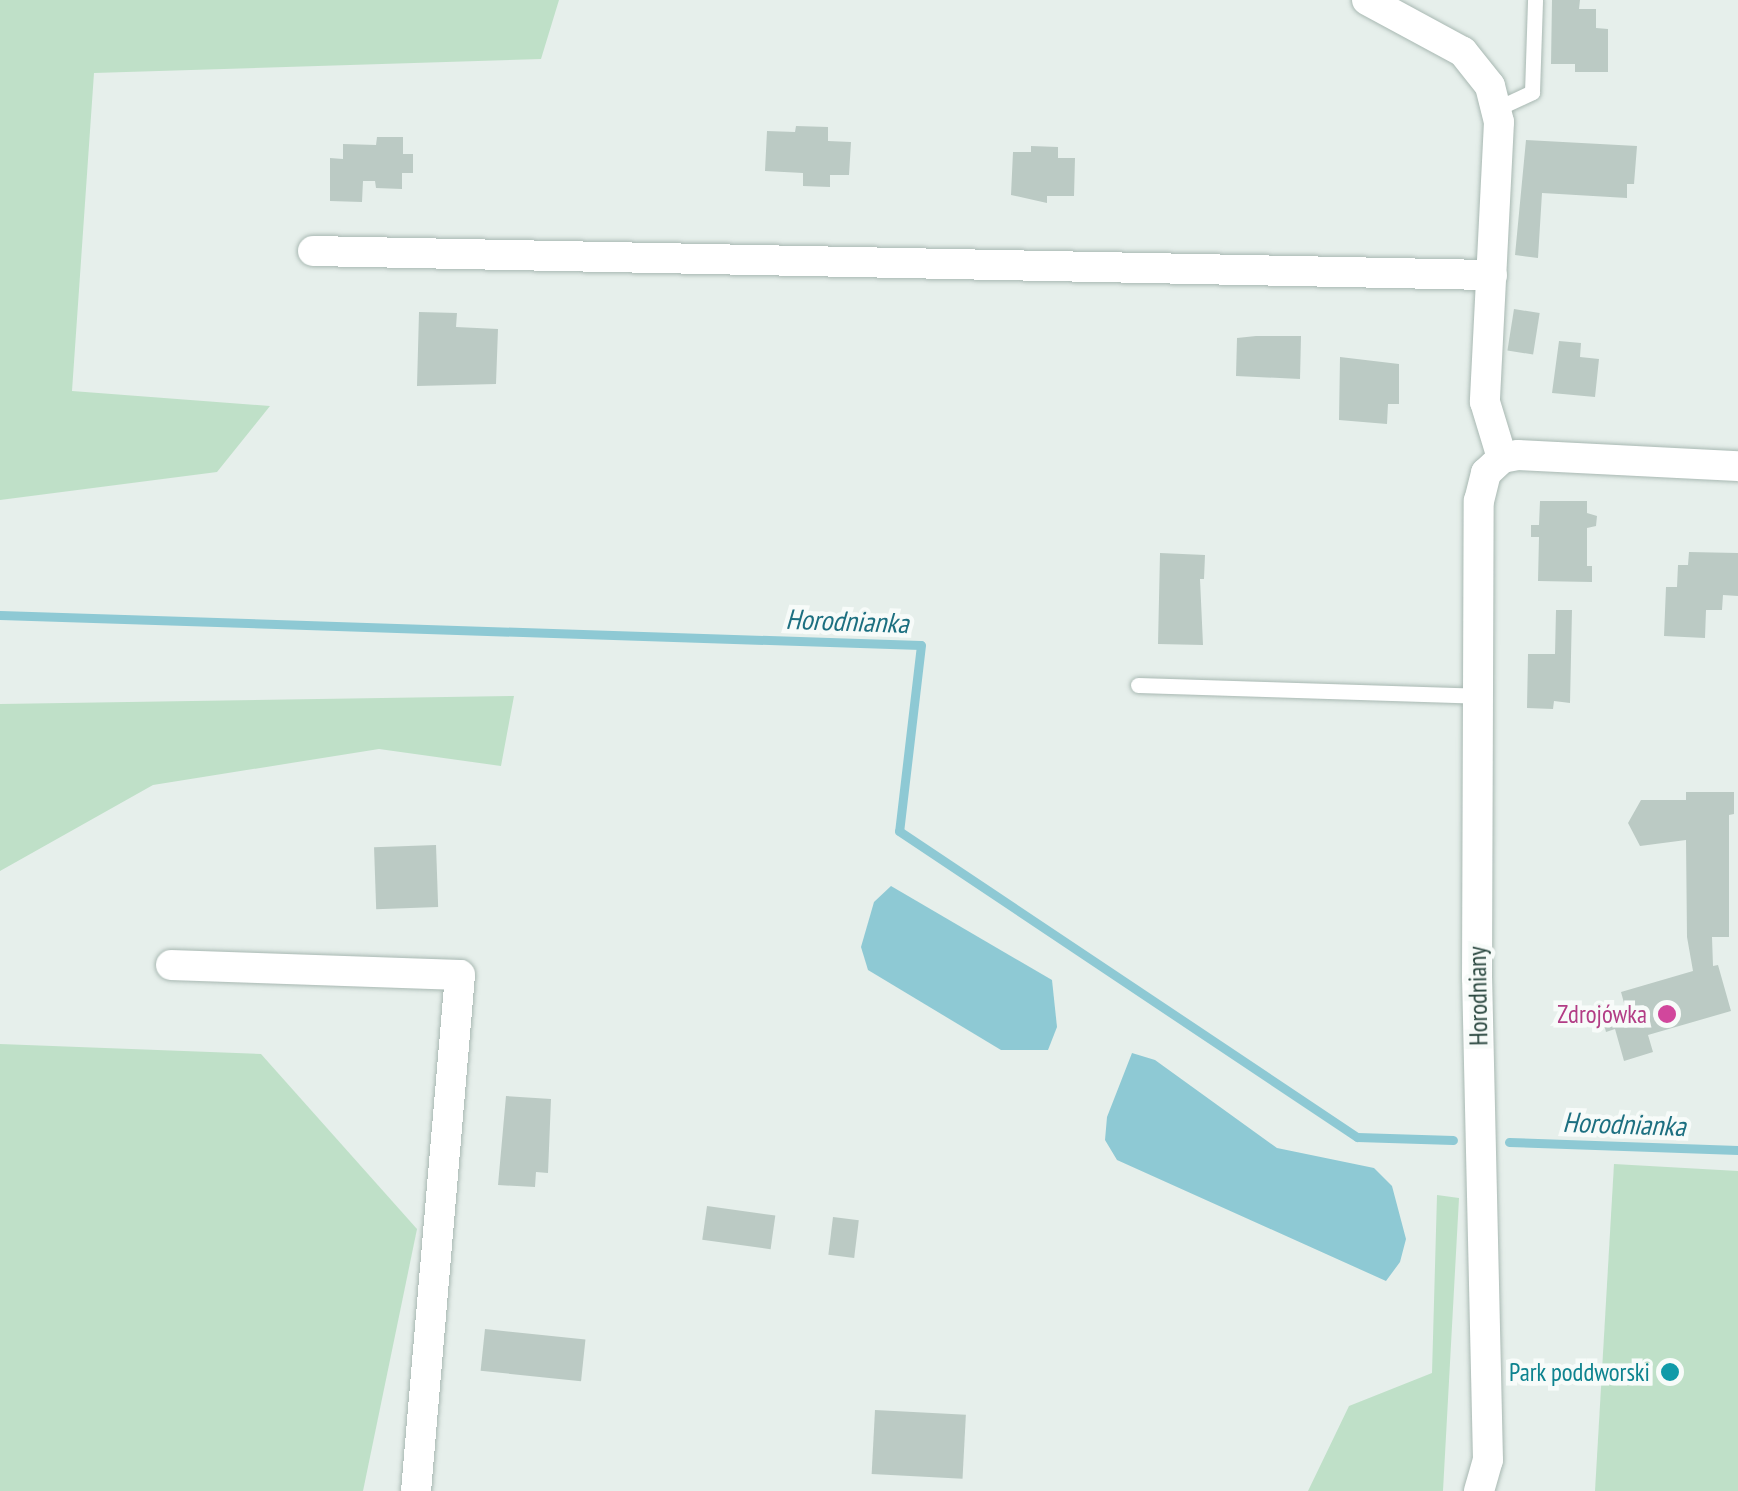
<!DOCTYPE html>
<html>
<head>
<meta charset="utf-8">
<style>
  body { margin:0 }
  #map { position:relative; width:1738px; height:1491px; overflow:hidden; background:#e6efeb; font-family:"PT Sans Narrow",sans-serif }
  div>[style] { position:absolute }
  .green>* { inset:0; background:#bfe0c8 }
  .water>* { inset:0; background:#8ec9d4 }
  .stream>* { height:9px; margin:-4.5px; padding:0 4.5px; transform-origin:4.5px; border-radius:4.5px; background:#8ec9d4 }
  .building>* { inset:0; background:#bbcac4; transform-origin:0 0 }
  .roads { filter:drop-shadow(0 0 2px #a8b8b2) drop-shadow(0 0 2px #a8b8b2) }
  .service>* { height:15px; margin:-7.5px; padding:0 7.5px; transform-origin:7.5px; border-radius:7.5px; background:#fff }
  .minor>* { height:30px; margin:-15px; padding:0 15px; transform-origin:15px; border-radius:15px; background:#fff }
  .tertiary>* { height:30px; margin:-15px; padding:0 15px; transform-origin:15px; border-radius:15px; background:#fff }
  .dots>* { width:28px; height:28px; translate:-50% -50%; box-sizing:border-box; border:5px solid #f7fbf9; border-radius:50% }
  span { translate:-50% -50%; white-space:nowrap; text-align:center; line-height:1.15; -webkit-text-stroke:9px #f7fbf9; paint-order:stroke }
  .street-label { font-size:25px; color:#24423a }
  .hotel-label { font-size:25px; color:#b23c85 }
  .right { translate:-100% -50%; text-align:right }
  .culture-label { font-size:25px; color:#0d838f }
  .water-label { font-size:28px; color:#1c6f80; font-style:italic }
</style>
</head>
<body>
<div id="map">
  <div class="green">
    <i style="clip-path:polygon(0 0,559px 0,541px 59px,94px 73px,72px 391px,270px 406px,217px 472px,0 500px)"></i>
    <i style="clip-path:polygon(514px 696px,501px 766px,379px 749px,153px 785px,0 871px,0 704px)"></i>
    <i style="clip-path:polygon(0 1044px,261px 1054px,417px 1229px,363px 1491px,0 1491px)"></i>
    <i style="clip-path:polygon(1614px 1164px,1738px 1171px,1738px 1491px,1595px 1491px)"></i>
    <i style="clip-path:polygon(1437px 1195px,1459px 1198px,1443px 1491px,1308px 1491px,1349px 1406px,1432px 1373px)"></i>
  </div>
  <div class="water">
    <i style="clip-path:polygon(891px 886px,1052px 980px,1057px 1027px,1048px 1050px,1001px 1050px,868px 970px,861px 947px,874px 902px)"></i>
    <i style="clip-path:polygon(1132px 1053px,1155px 1060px,1277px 1148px,1374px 1168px,1392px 1186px,1406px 1239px,1400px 1262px,1386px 1281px,1117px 1160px,1105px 1140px,1107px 1117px)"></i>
  </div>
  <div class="stream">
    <i style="left:0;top:615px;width:921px;rotate:1.87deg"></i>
    <i style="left:921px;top:645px;width:187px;rotate:96.7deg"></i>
    <i style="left:899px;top:831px;width:551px;rotate:33.75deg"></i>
    <i style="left:1357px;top:1137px;width:96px;rotate:1.8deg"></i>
    <i style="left:1509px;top:1142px;width:229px;rotate:2deg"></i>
  </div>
  <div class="building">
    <i style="clip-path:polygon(1552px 0,1580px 0,1579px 9px,1596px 9px,1596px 28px,1608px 29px,1608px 72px,1575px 72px,1575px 64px,1551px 64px)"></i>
    <i style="clip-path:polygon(796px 126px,828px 127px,828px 141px,851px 142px,849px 175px,830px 175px,830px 187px,803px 186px,803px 173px,765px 171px,767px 131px,795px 132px)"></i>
    <i style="clip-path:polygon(377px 137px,403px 137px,403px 154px,413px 154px,413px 173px,402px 173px,402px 189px,376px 188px,375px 181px,363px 181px,362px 202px,330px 201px,330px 158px,343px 159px,343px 144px,376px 145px)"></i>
    <i style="clip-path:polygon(1526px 140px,1637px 146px,1634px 184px,1627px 184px,1627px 198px,1542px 193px,1538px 258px,1515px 255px)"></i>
    <i style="clip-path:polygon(1031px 146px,1058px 147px,1058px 158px,1075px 158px,1074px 196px,1047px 196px,1047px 203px,1011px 195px,1013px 152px,1031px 152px)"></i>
    <i style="left:1514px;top:309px;width:26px;height:42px;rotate:9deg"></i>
    <i style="clip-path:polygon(419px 312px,457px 313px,456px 327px,498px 329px,496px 384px,417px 386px)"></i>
    <i style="clip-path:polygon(1256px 336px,1301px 336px,1300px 379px,1236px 376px,1237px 338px)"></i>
    <i style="clip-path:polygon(1559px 341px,1581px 343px,1580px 357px,1599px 359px,1595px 397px,1552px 393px)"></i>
    <i style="clip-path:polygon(1340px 357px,1399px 364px,1399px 404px,1388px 404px,1387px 424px,1339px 420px)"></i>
    <i style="clip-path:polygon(1540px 501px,1587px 501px,1587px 513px,1597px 516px,1596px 526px,1587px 528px,1587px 566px,1592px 566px,1592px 582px,1538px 581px,1539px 537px,1531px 537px,1531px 525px,1539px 525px)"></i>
    <i style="clip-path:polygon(1689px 552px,1738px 553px,1738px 596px,1723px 595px,1722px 610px,1706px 610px,1705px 638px,1664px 636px,1666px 587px,1677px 587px,1678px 565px,1688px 565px)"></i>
    <i style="clip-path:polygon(1160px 553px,1205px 555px,1204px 579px,1200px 579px,1203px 645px,1158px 644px)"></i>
    <i style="clip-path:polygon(1556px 610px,1572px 610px,1570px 703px,1554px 701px,1553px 709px,1527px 708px,1528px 654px,1555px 654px)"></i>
    <i style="clip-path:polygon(1686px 792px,1734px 792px,1734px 814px,1729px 815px,1729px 937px,1712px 937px,1713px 966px,1718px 965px,1731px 1011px,1648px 1035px,1653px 1052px,1624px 1061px,1615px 1029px,1606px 1032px,1602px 1017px,1626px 1010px,1621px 992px,1693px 971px,1687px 937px,1686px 840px,1640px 846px,1628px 823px,1641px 800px,1686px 800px)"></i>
    <i style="left:436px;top:845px;width:62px;height:62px;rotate:88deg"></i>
    <i style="clip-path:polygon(506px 1096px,551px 1099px,548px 1173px,536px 1172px,535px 1187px,498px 1185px)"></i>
    <i style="left:707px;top:1206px;width:69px;height:34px;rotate:8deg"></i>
    <i style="left:833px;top:1217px;width:26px;height:38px;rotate:7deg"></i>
    <i style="left:485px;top:1329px;width:101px;height:42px;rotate:6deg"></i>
    <i style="left:875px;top:1410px;width:91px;height:64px;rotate:3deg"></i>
  </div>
  <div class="roads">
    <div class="service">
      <i style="left:1496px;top:109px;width:40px;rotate:-25deg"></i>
      <i style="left:1532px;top:92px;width:92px;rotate:-88.1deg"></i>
      <i style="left:1138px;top:685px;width:341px;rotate:1.8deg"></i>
    </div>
    <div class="minor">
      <i style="left:1367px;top:0;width:109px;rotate:28.4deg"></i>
      <i style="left:1463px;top:52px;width:43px;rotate:51.5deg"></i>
      <i style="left:1490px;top:86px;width:37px;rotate:76deg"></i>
      <i style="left:1499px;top:122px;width:280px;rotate:92.9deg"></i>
      <i style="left:1485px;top:402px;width:59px;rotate:73.1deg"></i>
      <i style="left:313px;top:251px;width:1179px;rotate:1.17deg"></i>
      <i style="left:171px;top:965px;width:289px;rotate:2deg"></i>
      <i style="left:460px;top:975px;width:518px;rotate:94.87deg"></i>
    </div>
    <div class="tertiary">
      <i style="left:1479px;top:1491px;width:32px;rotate:-74deg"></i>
      <i style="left:1488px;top:1460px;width:482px;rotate:-91.3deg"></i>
      <i style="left:1477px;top:978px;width:477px;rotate:-89.8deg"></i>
      <i style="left:1479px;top:501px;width:29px;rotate:-76deg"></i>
      <i style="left:1486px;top:473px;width:22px;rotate:-43deg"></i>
      <i style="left:1502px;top:458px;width:16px;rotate:-11deg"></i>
      <i style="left:1518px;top:455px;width:220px;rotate:2.9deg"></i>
    </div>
  </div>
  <div class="dots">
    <i style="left:1667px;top:1014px;background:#d1479c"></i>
    <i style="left:1670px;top:1372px;background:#0f9aa8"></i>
  </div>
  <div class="street-label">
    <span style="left:1478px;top:996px;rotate:-91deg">Horodniany</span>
  </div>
  <div class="hotel-label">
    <span class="right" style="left:1647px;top:1014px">Zdrojówka</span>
  </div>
  <div class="culture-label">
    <span class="right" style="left:1650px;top:1372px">Park poddworski</span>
  </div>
  <div class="water-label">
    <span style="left:847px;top:621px;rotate:2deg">Horodnianka</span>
    <span style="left:1624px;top:1124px;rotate:2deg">Horodnianka</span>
  </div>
</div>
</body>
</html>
